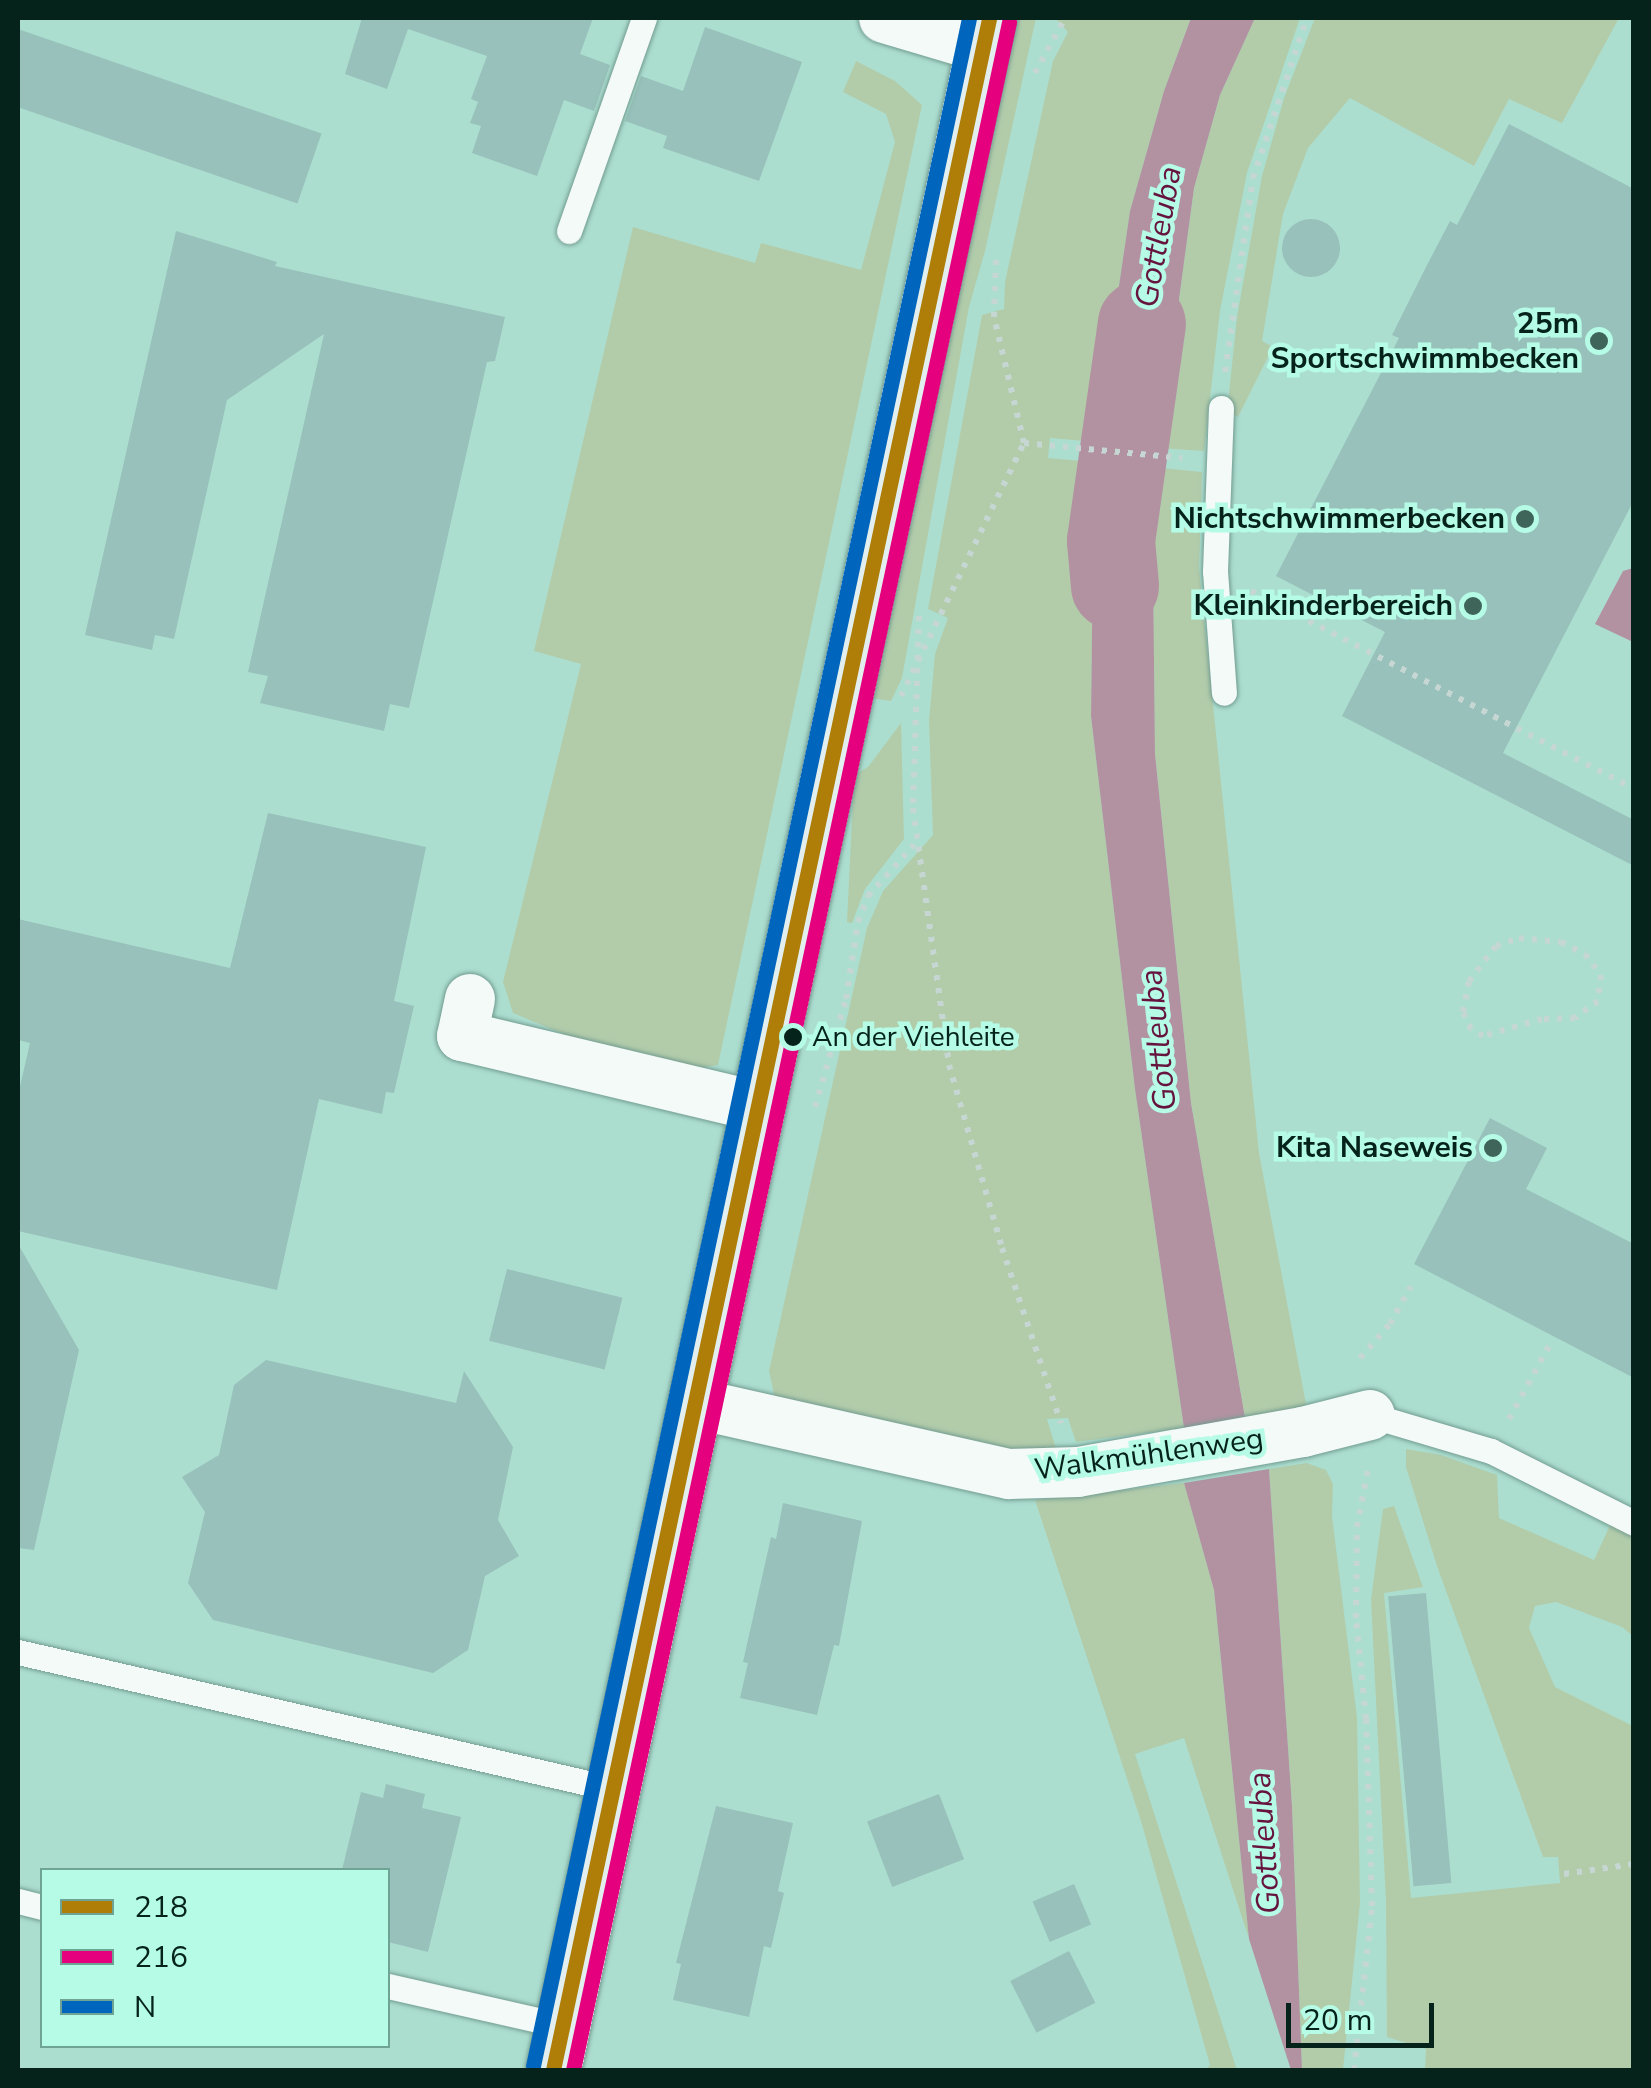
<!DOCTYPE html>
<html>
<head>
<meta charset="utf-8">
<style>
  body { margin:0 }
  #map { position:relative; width:1651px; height:2088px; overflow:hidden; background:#acded0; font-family:"Nunito Sans",sans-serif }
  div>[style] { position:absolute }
  .green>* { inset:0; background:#b2ccaa }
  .water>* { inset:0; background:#b292a1 }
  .pier>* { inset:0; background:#acded0 }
  .river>* { height:88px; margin:-44px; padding:0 44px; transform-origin:44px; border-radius:44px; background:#b292a1 }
  .building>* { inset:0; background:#97c1ba; transform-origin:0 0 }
  .round { border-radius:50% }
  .path>* { height:6px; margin-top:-3px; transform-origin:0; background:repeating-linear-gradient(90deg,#c6d6d2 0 5px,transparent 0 13px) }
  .roads { filter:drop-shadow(0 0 2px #739c91) drop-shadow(0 0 2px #739c91) }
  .lane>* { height:25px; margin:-12.5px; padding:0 12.5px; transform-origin:12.5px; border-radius:12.5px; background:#f3faf8 }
  .street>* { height:50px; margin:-25px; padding:0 25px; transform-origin:25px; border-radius:25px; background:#f3faf8 }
  .secondary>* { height:55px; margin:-27.5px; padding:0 27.5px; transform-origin:27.5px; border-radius:27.5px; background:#e3efef }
  .bus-1>* { height:15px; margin:-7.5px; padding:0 7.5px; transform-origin:7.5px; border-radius:7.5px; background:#ae7e08 }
  .bus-2>* { height:15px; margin:-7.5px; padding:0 7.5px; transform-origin:7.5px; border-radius:7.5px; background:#e5007d }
  .bus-3>* { height:15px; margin:-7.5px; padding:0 7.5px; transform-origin:7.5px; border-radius:7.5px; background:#0065bd }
  .dots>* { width:28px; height:28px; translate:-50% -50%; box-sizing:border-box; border:5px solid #b5fbe6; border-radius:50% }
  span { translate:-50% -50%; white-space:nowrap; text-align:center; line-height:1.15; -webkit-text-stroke:9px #b5fbe6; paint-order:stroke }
  .bus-label { font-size:28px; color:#05221b }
  .left { translate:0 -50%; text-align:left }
  .poi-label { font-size:30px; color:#05221b; font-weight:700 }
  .right { translate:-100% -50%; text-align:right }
  .street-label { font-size:30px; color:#05221b }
  .water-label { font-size:32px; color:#66143e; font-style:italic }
  .frame { position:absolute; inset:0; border:20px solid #05221b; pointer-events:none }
  .legend { position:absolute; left:40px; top:1868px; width:350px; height:180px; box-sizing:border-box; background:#b5fbe6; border:2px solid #6fa495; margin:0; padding:12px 18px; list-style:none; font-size:30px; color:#05221b }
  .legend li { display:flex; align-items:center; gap:20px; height:50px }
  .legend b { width:50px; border:2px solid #6fa495 }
  .scale { position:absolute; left:1286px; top:2003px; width:148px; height:45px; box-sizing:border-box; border:5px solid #05221b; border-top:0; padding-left:12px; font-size:30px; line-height:35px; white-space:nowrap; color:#05221b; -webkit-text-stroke:8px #b5fbe6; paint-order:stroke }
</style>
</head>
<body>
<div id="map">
  <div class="green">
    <i style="clip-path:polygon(1018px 18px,1036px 18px,985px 251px,969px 307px,902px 678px,891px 701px,871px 698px)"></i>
    <i style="clip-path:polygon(1055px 18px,1191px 18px,1164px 91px,1130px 211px,1096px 442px,1050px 438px,1048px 458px,1094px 462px,1091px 716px,1135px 1089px,1184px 1428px,1076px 1442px,1068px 1418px,1047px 1419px,1057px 1452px,1014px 1453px,776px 1403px,769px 1371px,867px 928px,883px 891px,933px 835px,929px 721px,935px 654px,948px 618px,928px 609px,982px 315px,1004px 309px,1005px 282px,1053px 61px,1068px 32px)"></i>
    <i style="clip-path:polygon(1255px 18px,1300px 18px,1247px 173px,1220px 311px,1204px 451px,1159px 448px,1194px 188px,1220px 95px)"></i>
    <i style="clip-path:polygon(1315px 18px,1619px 18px,1562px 123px,1509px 99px,1474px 166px,1350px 98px,1308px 148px,1283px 214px,1262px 341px,1273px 347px,1238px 417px,1227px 412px,1237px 317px,1262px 176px,1284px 98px)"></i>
    <i style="clip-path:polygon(856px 61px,895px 81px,922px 105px,718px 1065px,686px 1070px,568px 1036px,513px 1013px,503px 982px,581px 664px,534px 651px,633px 227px,755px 263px,761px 243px,861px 270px,895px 142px,886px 114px,843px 92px)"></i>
    <i style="clip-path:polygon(1152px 467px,1202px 472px,1199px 568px,1259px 1153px,1306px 1404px,1299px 1410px,1245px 1418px,1191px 1103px,1155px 754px)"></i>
    <i style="clip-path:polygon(901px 723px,904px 839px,865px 889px,852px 923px,847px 922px,854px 775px,868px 767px)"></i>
    <i style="clip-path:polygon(1406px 1449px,1441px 1455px,1497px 1475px,1499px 1518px,1594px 1560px,1611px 1523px,1633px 1534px,1633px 1636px,1622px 1627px,1556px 1602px,1535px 1606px,1529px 1628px,1555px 1687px,1633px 1726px,1633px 2070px,1425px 2070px,1426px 2049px,1387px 2037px,1386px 1902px,1371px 1600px,1383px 1509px,1394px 1506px,1423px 1587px,1384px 1593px,1411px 1898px,1560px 1883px,1558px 1857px,1543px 1857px,1438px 1569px,1406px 1467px)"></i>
    <i style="clip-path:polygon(1307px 1463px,1326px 1470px,1333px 1484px,1332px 1516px,1357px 1717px,1360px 1903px,1343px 2070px,1302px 2070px,1292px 1806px,1269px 1469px)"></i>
    <i style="clip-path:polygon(1184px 1483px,1214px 1590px,1249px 1939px,1184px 1738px,1135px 1754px,1237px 2070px,1206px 2070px,1210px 2065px,1141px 1821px,1035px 1500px)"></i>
  </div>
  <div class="water">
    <i style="clip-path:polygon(1191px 18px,1255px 18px,1220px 95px,1194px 188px,1159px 448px,1096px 442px,1130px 211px,1164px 91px)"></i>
    <i style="clip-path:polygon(1094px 462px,1152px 467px,1155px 754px,1191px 1103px,1245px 1418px,1184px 1428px,1135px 1089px,1091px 716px)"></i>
    <i style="clip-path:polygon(1633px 568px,1633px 642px,1595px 624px,1623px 571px)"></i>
    <i style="clip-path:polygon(1269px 1469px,1292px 1806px,1302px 2070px,1237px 2070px,1249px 1939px,1214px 1590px,1184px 1483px)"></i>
  </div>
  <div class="pier">
    <i style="clip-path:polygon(1241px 1916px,1249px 1939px,1291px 2070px,1237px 2070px,1234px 2060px)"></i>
  </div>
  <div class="river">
    <i style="left:1115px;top:586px;width:45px;rotate:-95.1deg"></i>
    <i style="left:1111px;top:541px;width:219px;rotate:-81.9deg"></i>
  </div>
  <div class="building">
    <i style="clip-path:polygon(362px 18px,593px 18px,580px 54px,610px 65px,594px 111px,564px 100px,537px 176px,472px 153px,481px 126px,470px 123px,478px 102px,471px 99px,487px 56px,408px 29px,387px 89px,345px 74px)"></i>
    <i style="clip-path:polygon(705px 27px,802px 62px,759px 181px,663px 148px,667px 136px,625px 121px,641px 76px,683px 91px)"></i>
    <i style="left:18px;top:29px;width:321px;height:74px;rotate:19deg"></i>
    <i style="clip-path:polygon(1509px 124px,1634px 189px,1634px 500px,1503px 753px,1634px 820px,1634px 866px,1342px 716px,1385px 632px,1276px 576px,1399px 338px,1392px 335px,1426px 267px,1450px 221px,1457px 225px)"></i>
    <i class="round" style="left:1282px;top:219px;width:58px;height:58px"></i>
    <i style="clip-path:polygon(176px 231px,277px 262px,275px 266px,505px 317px,495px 361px,487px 362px,409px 708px,390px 704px,384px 731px,260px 703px,268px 676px,248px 672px,324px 334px,227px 400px,174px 639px,155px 635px,152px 650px,85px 635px)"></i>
    <i style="clip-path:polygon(268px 813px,426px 847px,394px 1001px,414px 1006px,394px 1093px,386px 1092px,382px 1114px,319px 1099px,277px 1290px,18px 1231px,18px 1095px,30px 1043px,18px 1040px,18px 919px,230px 968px)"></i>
    <i style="clip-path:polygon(1490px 1118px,1547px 1148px,1526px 1189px,1634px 1244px,1634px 1378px,1414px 1264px)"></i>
    <i style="clip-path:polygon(18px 1244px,79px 1350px,34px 1550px,18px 1548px)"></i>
    <i style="left:507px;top:1269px;width:119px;height:74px;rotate:14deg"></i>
    <i style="clip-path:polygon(266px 1360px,456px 1403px,464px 1371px,513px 1447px,498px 1520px,519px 1556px,485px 1576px,468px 1650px,433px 1673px,213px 1620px,188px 1583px,205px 1512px,182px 1477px,219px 1455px,234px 1385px)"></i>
    <i style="clip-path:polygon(783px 1503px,862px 1521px,839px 1646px,834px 1645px,817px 1715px,740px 1698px,748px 1663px,743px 1662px,771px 1537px,776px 1539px)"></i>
    <i style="left:1426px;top:1593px;width:291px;height:38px;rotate:85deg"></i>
    <i style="clip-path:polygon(386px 1784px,425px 1794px,422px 1808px,461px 1817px,428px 1952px,388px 1942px,388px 1870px,342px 1870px,361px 1792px,383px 1798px)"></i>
    <i style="left:939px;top:1794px;width:70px;height:77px;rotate:69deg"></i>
    <i style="clip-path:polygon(716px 1806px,793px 1823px,778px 1891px,784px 1893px,771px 1948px,764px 1946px,749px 2017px,673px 2000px,681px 1964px,676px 1963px)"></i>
    <i style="left:1074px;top:1884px;width:44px;height:45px;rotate:67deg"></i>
    <i style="left:1069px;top:1951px;width:58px;height:66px;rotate:63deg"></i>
  </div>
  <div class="path">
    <i style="left:1035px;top:73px;width:63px;rotate:-61.4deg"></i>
    <i style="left:1225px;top:372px;width:196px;rotate:-81.8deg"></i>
    <i style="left:1253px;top:178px;width:169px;rotate:-71.4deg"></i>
    <i style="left:1024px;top:443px;width:159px;rotate:5.4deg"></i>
    <i style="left:1251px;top:591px;width:431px;rotate:27.3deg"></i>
    <i style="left:919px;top:616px;width:192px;rotate:91.8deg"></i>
    <i style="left:913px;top:808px;width:260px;rotate:82deg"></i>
    <i style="left:949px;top:1065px;width:191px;rotate:73.8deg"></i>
    <i style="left:1002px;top:1248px;width:185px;rotate:71.4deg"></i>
    <i style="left:901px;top:696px;width:281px;rotate:-64.1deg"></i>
    <i style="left:1024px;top:443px;width:130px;rotate:-103.4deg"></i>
    <i style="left:994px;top:317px;width:58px;rotate:-88deg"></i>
    <i style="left:1519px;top:938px;width:42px;rotate:5.4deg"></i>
    <i style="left:1561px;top:942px;width:27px;rotate:27deg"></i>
    <i style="left:1585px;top:954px;width:26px;rotate:53deg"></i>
    <i style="left:1601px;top:975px;width:26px;rotate:97deg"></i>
    <i style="left:1598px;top:1001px;width:29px;rotate:144deg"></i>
    <i style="left:1575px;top:1018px;width:33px;rotate:178deg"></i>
    <i style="left:1542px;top:1019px;width:61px;rotate:163.9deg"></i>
    <i style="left:1483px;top:1036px;width:14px;rotate:-150deg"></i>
    <i style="left:1471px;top:1029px;width:19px;rotate:-115deg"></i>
    <i style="left:1463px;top:1012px;width:32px;rotate:-79deg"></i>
    <i style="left:1469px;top:981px;width:44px;rotate:-52.4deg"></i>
    <i style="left:1496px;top:946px;width:24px;rotate:-19deg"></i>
    <i style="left:815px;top:1107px;width:112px;rotate:-74deg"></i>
    <i style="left:846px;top:999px;width:78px;rotate:-81.1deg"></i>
    <i style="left:858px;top:922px;width:28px;rotate:-69deg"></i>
    <i style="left:868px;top:896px;width:69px;rotate:-48deg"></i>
    <i style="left:1360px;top:1358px;width:45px;rotate:-48.6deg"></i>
    <i style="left:1390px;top:1324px;width:43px;rotate:-61.1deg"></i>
    <i style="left:1509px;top:1419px;width:83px;rotate:-61.3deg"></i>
    <i style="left:1564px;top:1874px;width:71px;rotate:-8.1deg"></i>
    <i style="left:1354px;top:2070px;width:165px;rotate:-83.7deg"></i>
    <i style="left:1372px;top:1906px;width:187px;rotate:-91.8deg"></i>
    <i style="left:1366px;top:1719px;width:101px;rotate:-95.7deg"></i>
    <i style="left:1356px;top:1618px;width:91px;rotate:-89.4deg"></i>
    <i style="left:1357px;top:1527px;width:64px;rotate:-79.2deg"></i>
  </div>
  <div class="roads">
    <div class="lane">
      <i style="left:569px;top:231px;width:226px;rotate:-70.6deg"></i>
      <i style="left:1221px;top:408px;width:163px;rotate:92.1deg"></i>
      <i style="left:1215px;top:571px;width:122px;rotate:85.8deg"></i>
      <i style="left:1370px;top:1415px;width:126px;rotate:16.6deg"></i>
      <i style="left:1491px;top:1451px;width:160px;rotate:26.7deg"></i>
      <i style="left:18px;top:1652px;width:612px;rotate:12.95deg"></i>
      <i style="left:18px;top:1901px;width:25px;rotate:14deg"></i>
      <i style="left:388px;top:1986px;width:180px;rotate:12.8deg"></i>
    </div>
    <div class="street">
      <i style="left:884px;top:18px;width:102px;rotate:16.5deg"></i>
      <i style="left:470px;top:999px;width:38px;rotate:102deg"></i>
      <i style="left:462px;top:1036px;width:301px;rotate:13.4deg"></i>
      <i style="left:693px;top:1403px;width:324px;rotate:12.7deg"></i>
      <i style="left:1009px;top:1474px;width:69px;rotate:-1.7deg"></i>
      <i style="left:1078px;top:1472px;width:229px;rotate:-10.1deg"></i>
      <i style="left:1303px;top:1432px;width:69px;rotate:-14.2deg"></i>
    </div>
    <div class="secondary">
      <i style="left:553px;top:2070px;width:2098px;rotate:-78deg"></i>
    </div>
  </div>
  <div class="bus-1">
    <i style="left:553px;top:2070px;width:2098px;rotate:-78deg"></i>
  </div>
  <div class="bus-2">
    <i style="left:573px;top:2070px;width:2094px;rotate:-77.98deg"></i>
  </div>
  <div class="bus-3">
    <i style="left:533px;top:2066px;width:2094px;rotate:-77.98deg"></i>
  </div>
  <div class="dots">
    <i style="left:1599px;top:341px;background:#3f645a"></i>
    <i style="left:1525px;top:519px;background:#3f645a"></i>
    <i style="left:1473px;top:606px;background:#3f645a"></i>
    <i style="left:793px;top:1037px;background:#05221b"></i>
    <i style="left:1493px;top:1148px;background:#3f645a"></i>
  </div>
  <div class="bus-label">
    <span class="left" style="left:812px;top:1037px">An der Viehleite</span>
  </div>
  <div class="poi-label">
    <span class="right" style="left:1579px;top:341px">25m<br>Sportschwimmbecken</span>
    <span class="right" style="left:1505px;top:519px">Nichtschwimmerbecken</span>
    <span class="right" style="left:1453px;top:606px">Kleinkinderbereich</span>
    <span class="right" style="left:1473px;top:1148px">Kita Naseweis</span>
  </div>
  <div class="street-label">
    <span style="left:1149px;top:1455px;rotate:-8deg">Walkmühlenweg</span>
  </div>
  <div class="water-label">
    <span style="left:1159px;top:237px;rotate:-80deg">Gottleuba</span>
    <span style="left:1159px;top:1040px;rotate:-96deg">Gottleuba</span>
    <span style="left:1265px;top:1843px;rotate:-94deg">Gottleuba</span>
  </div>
  <div class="frame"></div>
  <ul class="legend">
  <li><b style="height:12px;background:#ae7e08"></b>218</li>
  <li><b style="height:12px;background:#e5007d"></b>216</li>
  <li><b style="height:12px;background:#0065bd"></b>N</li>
  </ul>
  <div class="scale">20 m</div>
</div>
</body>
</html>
